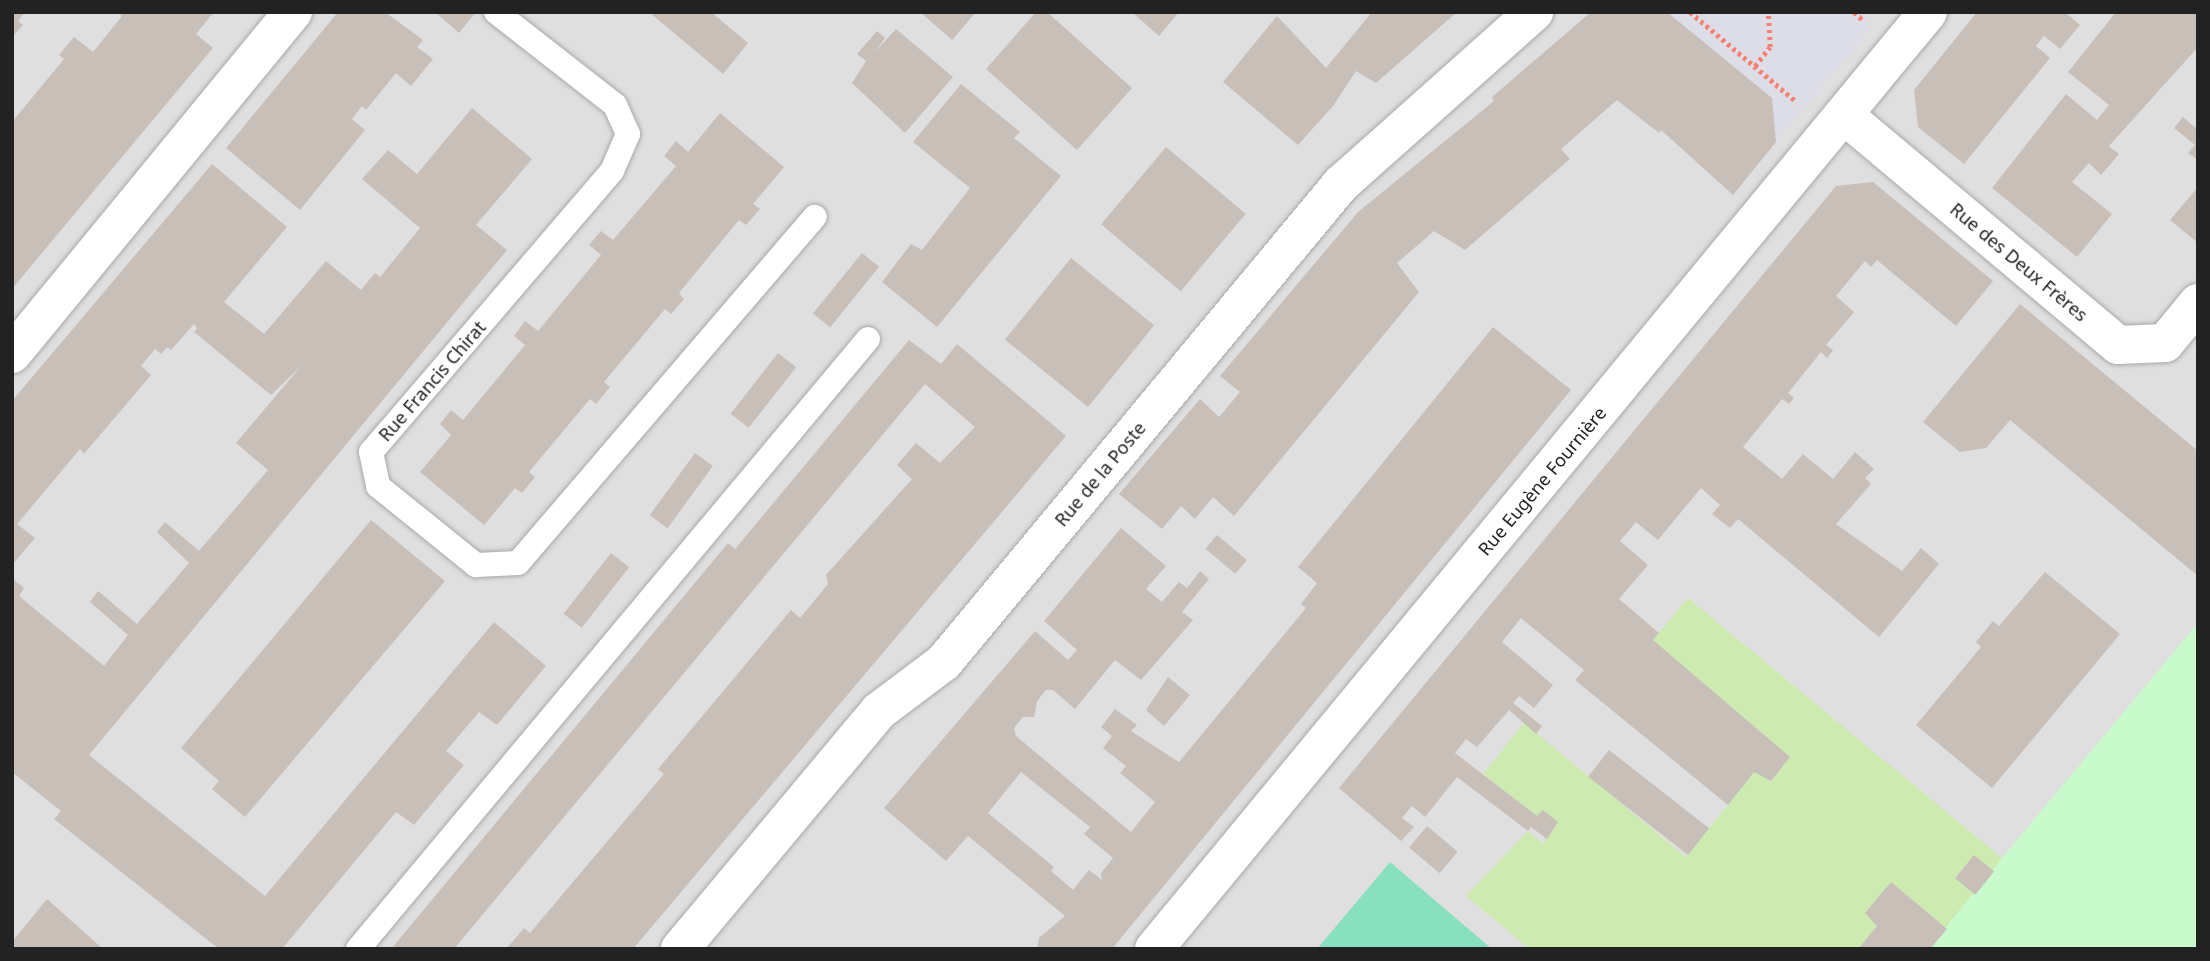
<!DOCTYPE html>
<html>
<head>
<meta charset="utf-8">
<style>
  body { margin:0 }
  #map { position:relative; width:2210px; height:961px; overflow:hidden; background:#f2efe9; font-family:"Noto Sans",sans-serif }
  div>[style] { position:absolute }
  .residential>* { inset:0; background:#e0dfdf; transform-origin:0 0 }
  .grass>* { inset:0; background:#cdebb0 }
  .park>* { inset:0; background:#c8facc }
  .pitch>* { inset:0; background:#88e0be }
  .plaza>* { inset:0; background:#dddde8 }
  .building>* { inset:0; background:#c7bfb8; transform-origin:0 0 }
  .path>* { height:4.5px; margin-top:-2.25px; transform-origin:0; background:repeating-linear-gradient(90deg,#fa8072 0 3.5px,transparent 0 7px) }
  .roads { filter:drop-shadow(0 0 2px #a9a9a9) drop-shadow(0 0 2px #a9a9a9) }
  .lane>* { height:24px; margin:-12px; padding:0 12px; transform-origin:12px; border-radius:12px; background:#fff }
  .street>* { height:38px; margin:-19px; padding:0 19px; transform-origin:19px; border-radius:19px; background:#fff }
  span { translate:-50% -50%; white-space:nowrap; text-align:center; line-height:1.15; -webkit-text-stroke:5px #fff; paint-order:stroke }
  .street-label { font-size:18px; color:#222 }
  .frame { position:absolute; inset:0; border:14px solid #222; pointer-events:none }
</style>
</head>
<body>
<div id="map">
  <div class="residential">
    <i style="left:12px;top:12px;width:2186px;height:937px"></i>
  </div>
  <div class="grass">
    <i style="clip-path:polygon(1688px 598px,2002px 858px,1994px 871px,1974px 855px,1955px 877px,1975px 895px,1947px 929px,1891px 882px,1865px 913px,1877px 926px,1858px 949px,1530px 949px,1466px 896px,1528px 831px,1543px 844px,1558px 823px,1543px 810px,1537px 816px,1483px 774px,1524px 723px,1686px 857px,1755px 771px,1771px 781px,1790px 757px,1653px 640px)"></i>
  </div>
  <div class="park">
    <i style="clip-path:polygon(2198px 623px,2198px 949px,1928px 949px,2002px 858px)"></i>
  </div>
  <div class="pitch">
    <i style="clip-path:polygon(1390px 862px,1492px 949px,1317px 949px)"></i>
  </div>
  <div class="plaza">
    <i style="clip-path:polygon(1667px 12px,1866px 12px,1868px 32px,1776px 142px)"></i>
  </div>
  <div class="building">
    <i style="clip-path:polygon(12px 12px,25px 12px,18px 21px,23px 25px,12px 37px)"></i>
    <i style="clip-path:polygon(117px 12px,214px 12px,196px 34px,213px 48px,12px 289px,12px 122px,64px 59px,59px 55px,74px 37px,93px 52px,122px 16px)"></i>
    <i style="clip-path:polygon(338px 12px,385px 12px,423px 40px,417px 47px,433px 59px,411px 86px,396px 73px,366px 110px,362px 106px,352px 119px,365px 130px,300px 210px,226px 148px)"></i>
    <i style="clip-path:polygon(435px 12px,476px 12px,459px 33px)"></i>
    <i style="clip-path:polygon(649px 12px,711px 12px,748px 43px,723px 74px)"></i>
    <i style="clip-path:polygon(920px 12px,976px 12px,952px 40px)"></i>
    <i style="clip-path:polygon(1036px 12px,1047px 12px,1132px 88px,1077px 150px,986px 69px)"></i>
    <i style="clip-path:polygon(1132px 12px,1179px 12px,1159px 36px)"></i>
    <i style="clip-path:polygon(1372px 12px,1457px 12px,1376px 83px,1356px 71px,1333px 106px,1298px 145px,1223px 82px,1277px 16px,1326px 68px)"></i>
    <i style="clip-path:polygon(1591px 12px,1667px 12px,1772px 98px,1776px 142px,1733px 195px,1661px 130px,1659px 133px,1617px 100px,1561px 149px,1570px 159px,1465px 250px,1434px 231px,1397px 263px,1419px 292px,1234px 516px,1213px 497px,1195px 519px,1181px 506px,1162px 529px,1119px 494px,1200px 399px,1219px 417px,1240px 392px,1220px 376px,1358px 212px,1494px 101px,1492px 97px)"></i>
    <i style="clip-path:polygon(1977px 12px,2065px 12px,2080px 25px,2060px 49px,2044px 36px,2036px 46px,2050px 58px,1964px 164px,1918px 127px,1914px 90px)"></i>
    <i style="clip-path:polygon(2116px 12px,2198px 12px,2198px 47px,2109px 146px,2119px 154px,2101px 175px,2089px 163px,2072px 182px,2112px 214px,2077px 257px,1992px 188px,2066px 94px,2097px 120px,2109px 105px,2068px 72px)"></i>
    <i style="clip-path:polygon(896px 29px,953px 77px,905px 133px,852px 83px,866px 61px,857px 54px,877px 31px,885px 38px,875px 52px)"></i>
    <i style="clip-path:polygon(961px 84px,1020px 132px,1014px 138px,1061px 176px,937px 327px,882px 282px,911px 244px,922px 250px,970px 188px,913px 142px)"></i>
    <i style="clip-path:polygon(472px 108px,532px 159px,476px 225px,507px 250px,89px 755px,265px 896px,494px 622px,546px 666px,497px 725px,479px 712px,446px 751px,464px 765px,414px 825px,396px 812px,282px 949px,219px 949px,54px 819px,61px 811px,12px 772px,12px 578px,24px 588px,19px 596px,104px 666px,128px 635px,90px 602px,98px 591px,137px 624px,189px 563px,157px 532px,165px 522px,199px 551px,268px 470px,236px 443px,301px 366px,271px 395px,194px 332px,197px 328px,194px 324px,171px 350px,167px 347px,161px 354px,155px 349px,141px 366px,151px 375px,84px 454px,80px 449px,17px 524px,35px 538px,12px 565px,12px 401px,212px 164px,287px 227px,224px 302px,264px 334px,326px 261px,361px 290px,375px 273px,380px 277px,420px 228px,362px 179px,388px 150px,417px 174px)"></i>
    <i style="clip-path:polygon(720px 113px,784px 167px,753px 204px,760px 209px,746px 225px,739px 220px,679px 293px,684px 299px,671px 314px,665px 309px,604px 382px,610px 387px,596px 404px,590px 399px,529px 472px,535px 477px,522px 493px,515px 488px,484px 525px,420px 472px,451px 435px,440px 424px,451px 410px,463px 420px,525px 345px,514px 336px,525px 321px,538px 331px,601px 255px,589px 245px,601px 231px,613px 240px,676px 166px,664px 156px,676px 141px,688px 152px)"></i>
    <i style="clip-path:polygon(2183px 117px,2198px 130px,2198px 160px,2188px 153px,2195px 145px,2174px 128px)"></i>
    <i style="left:1166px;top:147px;width:104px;height:101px;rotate:40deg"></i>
    <i style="clip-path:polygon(1873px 182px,1993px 281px,1956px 326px,1877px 260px,1871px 267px,1865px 261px,1836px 296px,1854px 312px,1826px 345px,1833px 350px,1827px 358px,1821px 352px,1788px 393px,1794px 398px,1789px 404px,1782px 399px,1743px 447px,1782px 479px,1803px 454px,1833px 479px,1855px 452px,1874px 469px,1865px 478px,1871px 484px,1836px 524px,1902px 571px,1921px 548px,1939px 564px,1879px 637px,1738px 519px,1730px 528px,1712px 514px,1720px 505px,1701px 488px,1658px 540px,1636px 522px,1620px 541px,1648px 565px,1619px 599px,1659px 633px,1653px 640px,1790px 757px,1771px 781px,1754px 772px,1728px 805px,1575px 680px,1584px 670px,1521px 618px,1502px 642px,1553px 685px,1534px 708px,1519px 696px,1513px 703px,1542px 726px,1536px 734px,1509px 710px,1477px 747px,1466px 739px,1455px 753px,1537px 816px,1543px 810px,1558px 822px,1547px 839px,1531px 827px,1528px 831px,1457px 777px,1425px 817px,1412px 806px,1402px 818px,1414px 827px,1401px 841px,1339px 788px,1836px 186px)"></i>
    <i style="clip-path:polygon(2198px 187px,2198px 243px,2170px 220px)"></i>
    <i style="left:862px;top:253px;width:22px;height:78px;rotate:39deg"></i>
    <i style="left:1071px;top:258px;width:107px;height:105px;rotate:39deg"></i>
    <i style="clip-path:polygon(2020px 304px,2198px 451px,2198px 576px,2010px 420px,1986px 448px,1960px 452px,1923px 422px)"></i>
    <i style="clip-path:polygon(evenodd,1493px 327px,1571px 390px,1112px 949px,1037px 949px,1039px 938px,1065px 916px,968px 836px,946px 861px,884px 808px,1035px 631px,1068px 660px,1077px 650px,1044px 621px,1121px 528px,1166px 566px,1146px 589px,1162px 602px,1179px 582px,1187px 588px,1200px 571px,1209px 579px,1182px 612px,1193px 620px,1141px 680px,1115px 660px,1075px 709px,1053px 690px,1046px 690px,1037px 701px,1034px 717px,1023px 717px,1014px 728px,1016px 736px,1131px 832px,1155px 802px,1120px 773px,1126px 766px,1103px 748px,1112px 736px,1101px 727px,1115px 709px,1137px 725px,1131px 731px,1179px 762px,1306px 608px,1301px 604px,1317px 583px,1298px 567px,1493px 327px,1021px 772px,1090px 827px,1084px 834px,1113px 858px,1101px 873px,1102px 880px,1089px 870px,1073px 890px,1051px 871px,1054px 867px,988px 813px,1021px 772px)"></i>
    <i style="clip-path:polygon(909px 340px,941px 364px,957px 344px,1066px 436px,633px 949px,506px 949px,524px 928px,530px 933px,664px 774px,658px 769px,791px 610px,800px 618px,828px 584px,826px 575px,912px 479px,897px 465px,916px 443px,940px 463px,975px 427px,925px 384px,454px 949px,391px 949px,728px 543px,735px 549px)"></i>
    <i style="left:778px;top:353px;width:23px;height:77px;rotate:38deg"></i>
    <i style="left:695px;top:453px;width:22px;height:77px;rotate:36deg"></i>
    <i style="clip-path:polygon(371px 520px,445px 581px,245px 817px,212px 789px,219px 781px,181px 748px)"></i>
    <i style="left:1217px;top:535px;width:39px;height:18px;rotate:40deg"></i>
    <i style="left:611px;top:553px;width:23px;height:77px;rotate:38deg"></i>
    <i style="clip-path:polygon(2045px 572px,2120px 634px,1992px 788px,1916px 725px,1981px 647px,1976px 642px,1993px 621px,1999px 626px)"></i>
    <i style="clip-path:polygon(1168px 677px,1190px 695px,1164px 726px,1146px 710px)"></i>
    <i style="left:1609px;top:750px;width:127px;height:34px;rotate:38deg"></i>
    <i style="left:1427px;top:826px;width:40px;height:28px;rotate:40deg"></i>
    <i style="left:1974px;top:855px;width:26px;height:30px;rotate:39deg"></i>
    <i style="clip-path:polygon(1891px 882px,1947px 929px,1930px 949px,1858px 949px,1877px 926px,1865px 913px)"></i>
    <i style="clip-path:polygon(47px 899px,103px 949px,12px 949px,12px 942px)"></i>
  </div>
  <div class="path">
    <i style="left:1690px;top:12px;width:140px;rotate:40.1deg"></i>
    <i style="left:1854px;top:12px;width:13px;rotate:42deg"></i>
    <i style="left:1755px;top:66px;width:24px;rotate:-52deg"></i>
    <i style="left:1770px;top:47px;width:35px;rotate:-93deg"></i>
  </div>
  <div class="roads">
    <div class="lane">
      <i style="left:496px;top:12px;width:151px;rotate:38deg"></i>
      <i style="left:615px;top:105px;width:32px;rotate:66deg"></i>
      <i style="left:628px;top:134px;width:40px;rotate:113.4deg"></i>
      <i style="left:612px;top:171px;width:370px;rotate:130.6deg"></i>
      <i style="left:371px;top:452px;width:35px;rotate:78deg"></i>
      <i style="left:378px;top:486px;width:126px;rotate:38.9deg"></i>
      <i style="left:476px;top:565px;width:42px;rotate:-2.7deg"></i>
      <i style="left:518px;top:563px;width:456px;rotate:-49.4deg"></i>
      <i style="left:358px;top:949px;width:795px;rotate:-50.1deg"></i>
    </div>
    <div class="street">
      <i style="left:1844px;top:115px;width:358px;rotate:40deg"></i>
      <i style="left:2118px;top:345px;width:47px;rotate:-2.4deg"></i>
      <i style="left:2165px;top:343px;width:52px;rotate:-50.5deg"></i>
      <i style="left:12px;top:354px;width:443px;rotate:-50.6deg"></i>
      <i style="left:680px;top:949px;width:310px;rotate:-50.1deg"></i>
      <i style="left:879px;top:711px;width:81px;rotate:-37deg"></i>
      <i style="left:944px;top:662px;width:621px;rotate:-50.29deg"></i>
      <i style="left:1341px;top:184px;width:259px;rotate:-41.7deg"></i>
      <i style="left:1154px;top:949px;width:1215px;rotate:-50.44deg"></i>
    </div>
  </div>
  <div class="street-label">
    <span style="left:2019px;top:262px;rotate:40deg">Rue des Deux Frères</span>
    <span style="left:432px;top:381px;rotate:-49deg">Rue Francis Chirat</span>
    <span style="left:1100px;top:474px;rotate:-50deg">Rue de la Poste</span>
    <span style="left:1542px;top:481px;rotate:-50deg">Rue Eugène Fournière</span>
  </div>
  <div class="frame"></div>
</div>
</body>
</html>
